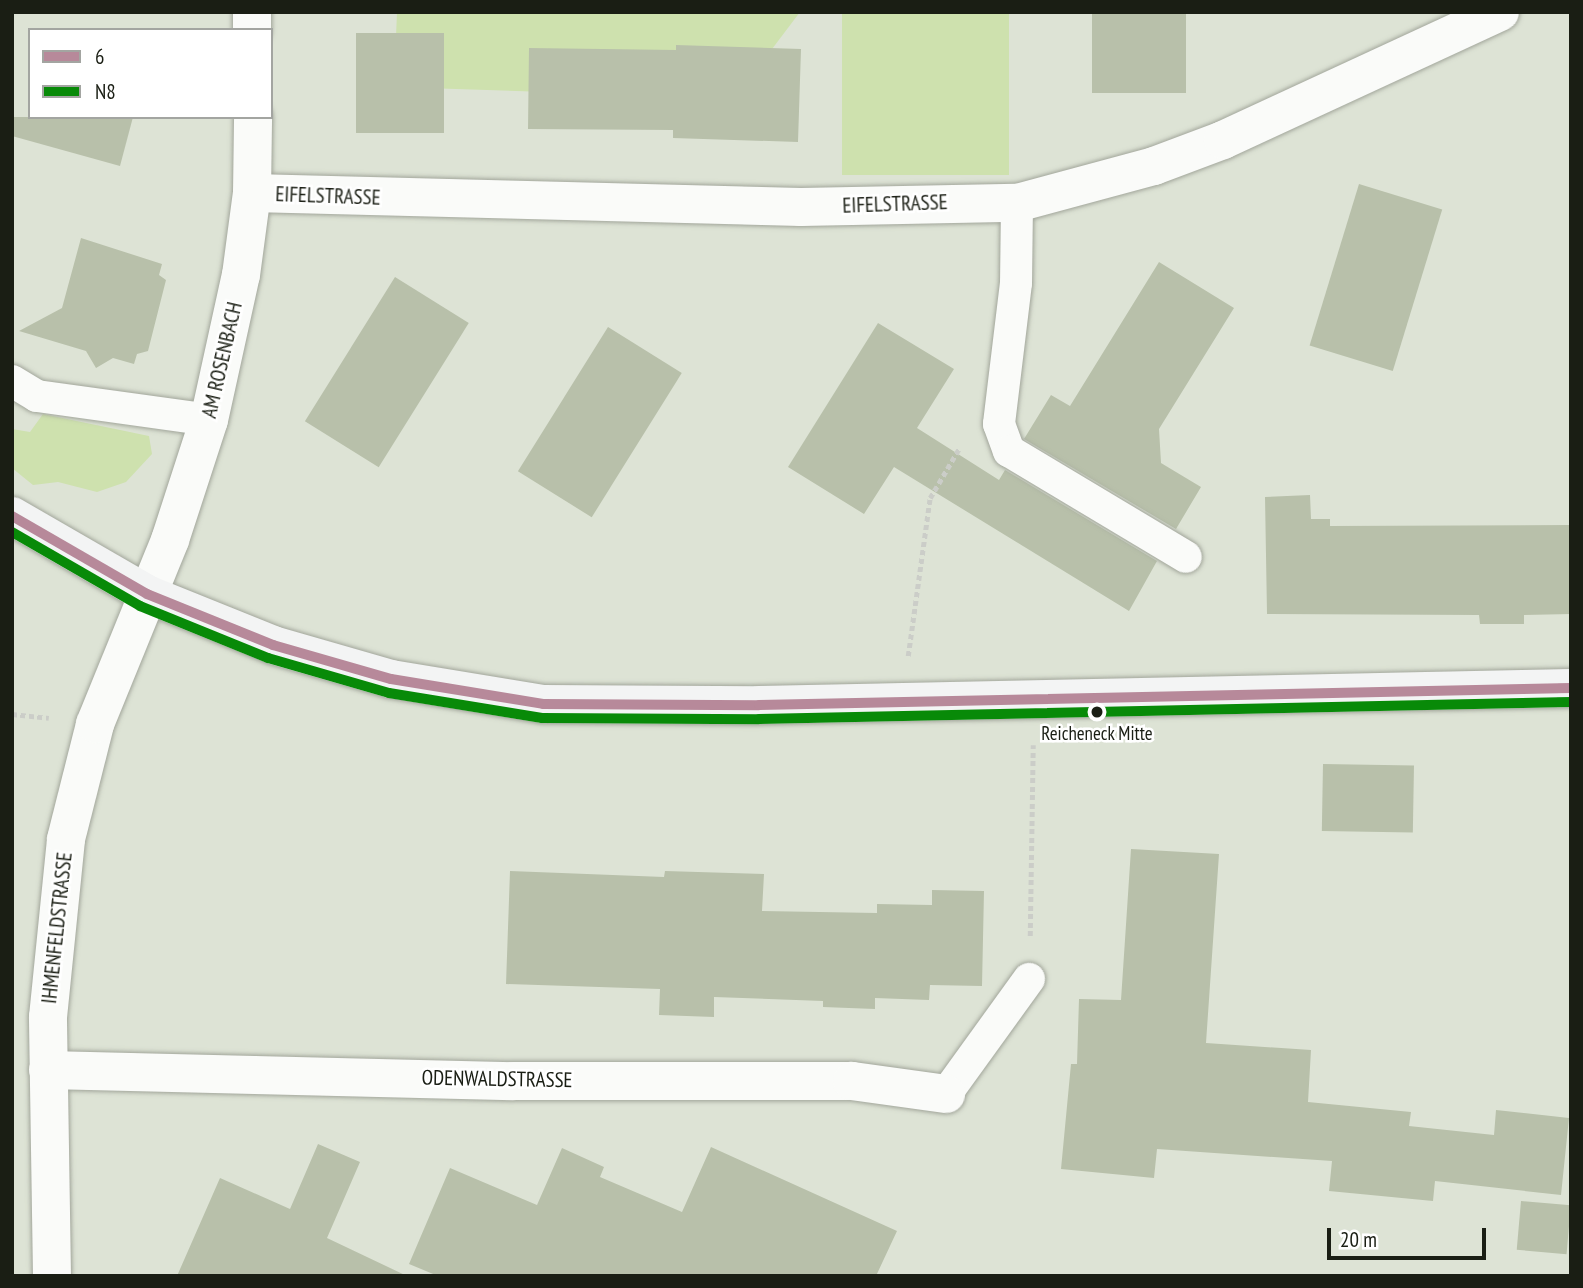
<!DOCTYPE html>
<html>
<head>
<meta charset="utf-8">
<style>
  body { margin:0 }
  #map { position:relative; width:1583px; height:1288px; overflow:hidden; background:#dde3d5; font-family:"PT Sans Narrow",sans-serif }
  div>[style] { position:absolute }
  .green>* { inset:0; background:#cee1ae; transform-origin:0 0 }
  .building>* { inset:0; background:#b8c0aa; transform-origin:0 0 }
  .path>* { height:4.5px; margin-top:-2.25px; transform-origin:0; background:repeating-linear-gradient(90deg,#cbcdc8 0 5px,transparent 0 8.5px) }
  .roads { filter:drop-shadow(0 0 2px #a2a69b) drop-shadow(0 0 2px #a2a69b) }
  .lane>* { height:32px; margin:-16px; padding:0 16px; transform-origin:16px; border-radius:16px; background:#fafbf9 }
  .street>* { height:38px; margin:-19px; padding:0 19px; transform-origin:19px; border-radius:19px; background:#fafbf9 }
  .secondary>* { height:38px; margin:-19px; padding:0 19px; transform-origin:19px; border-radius:19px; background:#f3f4f4 }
  .bus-1>* { height:10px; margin:-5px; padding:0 5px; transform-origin:5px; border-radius:5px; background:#b7899a }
  .bus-2>* { height:10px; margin:-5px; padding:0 5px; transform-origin:5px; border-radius:5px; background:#088a08 }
  .dots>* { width:19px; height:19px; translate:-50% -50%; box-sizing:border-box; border:4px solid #fff; border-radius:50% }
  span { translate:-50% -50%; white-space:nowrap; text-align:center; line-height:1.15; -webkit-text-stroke:5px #fff; paint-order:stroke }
  .bus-label { font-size:19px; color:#1a1e14 }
  .street-label { font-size:21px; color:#1a1e14 }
  .frame { position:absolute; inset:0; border:14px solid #1a1e14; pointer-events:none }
  .legend { position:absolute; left:28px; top:28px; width:245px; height:91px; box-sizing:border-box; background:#fff; border:2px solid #a3a5a1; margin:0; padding:9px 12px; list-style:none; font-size:21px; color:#1a1e14 }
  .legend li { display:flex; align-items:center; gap:14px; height:35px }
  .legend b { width:35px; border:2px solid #a3a5a1 }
  .scale { position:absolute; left:1327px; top:1228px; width:159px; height:32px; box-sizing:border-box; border:4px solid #1a1e14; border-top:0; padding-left:9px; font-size:21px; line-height:24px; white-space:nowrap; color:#1a1e14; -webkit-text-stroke:5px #fff; paint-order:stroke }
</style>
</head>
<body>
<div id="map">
  <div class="green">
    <i style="clip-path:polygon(397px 12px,800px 12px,735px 98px,394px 87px)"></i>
    <i style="left:842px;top:12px;width:167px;height:163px"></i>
    <i style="clip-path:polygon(43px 414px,149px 436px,152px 454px,126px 482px,97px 492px,58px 482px,33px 485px,12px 468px,12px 429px,30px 432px)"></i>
  </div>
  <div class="building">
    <i style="left:1092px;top:12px;width:94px;height:81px"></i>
    <i style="left:356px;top:33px;width:88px;height:100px"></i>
    <i style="clip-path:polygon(676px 45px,801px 49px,798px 142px,673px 138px,673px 130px,528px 129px,529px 48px,676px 50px)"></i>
    <i style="clip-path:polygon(12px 117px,133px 117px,120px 166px,12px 136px)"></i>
    <i style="left:1359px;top:184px;width:87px;height:169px;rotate:17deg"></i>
    <i style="clip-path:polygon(81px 238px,162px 264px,159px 275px,166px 280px,148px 351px,137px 354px,134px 364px,113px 358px,96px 368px,86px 351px,19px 331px,62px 308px)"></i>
    <i style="clip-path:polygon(1159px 262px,1234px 308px,1159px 429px,1161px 463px,1201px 487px,1176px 529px,1024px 439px,1051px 395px,1070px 406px)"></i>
    <i style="left:395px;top:277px;width:87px;height:170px;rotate:32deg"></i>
    <i style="clip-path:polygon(878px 323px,954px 369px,917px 428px,999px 480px,1005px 470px,1157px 561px,1129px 611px,894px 467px,864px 514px,788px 467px)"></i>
    <i style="left:608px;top:327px;width:87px;height:170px;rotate:32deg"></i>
    <i style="clip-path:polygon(1310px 495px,1311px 519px,1330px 519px,1330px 526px,1571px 525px,1571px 614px,1524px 615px,1524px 624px,1480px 624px,1479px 615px,1267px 614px,1265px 497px)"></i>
    <i style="left:1323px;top:764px;width:91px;height:67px;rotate:1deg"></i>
    <i style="clip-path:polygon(1131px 849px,1219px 854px,1206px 1043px,1311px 1050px,1308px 1102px,1411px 1112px,1409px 1126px,1494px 1135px,1496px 1110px,1569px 1118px,1561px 1195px,1435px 1181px,1433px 1201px,1329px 1191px,1332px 1161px,1157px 1149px,1154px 1178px,1061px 1169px,1071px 1064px,1077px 1064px,1079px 999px,1121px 1000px)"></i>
    <i style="clip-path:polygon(510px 871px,664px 877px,665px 871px,764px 874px,762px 911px,877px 913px,877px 904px,932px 905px,932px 890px,984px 891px,982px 986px,930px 985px,929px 1000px,875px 998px,875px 1009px,823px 1007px,823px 1001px,714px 997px,714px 1017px,659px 1015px,660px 989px,506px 984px)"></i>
    <i style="clip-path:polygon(318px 1144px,360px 1162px,327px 1238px,407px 1276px,177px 1276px,220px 1178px,290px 1209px)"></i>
    <i style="clip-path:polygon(711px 1147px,897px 1231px,876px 1276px,438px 1276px,409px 1264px,450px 1168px,537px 1205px,562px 1148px,604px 1167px,600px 1177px,682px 1212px)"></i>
    <i style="left:1521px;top:1201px;width:50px;height:49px;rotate:5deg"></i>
  </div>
  <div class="path">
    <i style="left:908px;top:656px;width:160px;rotate:-82.1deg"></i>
    <i style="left:930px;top:498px;width:59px;rotate:-59.5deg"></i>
    <i style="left:12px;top:714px;width:37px;rotate:6deg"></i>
    <i style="left:1030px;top:936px;width:191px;rotate:-89.1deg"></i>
  </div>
  <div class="roads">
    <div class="lane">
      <i style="left:1017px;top:203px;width:80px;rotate:90.7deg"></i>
      <i style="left:1016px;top:283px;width:142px;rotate:96.9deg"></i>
      <i style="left:999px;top:424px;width:29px;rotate:70deg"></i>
      <i style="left:1009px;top:451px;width:206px;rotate:30.9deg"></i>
      <i style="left:12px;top:381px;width:29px;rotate:31deg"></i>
      <i style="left:37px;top:396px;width:174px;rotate:7.9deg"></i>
      <i style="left:946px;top:1094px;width:142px;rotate:-54.2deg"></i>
    </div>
    <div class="street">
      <i style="left:252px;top:12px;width:18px;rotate:90deg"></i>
      <i style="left:252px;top:193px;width:549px;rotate:1.46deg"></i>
      <i style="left:801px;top:207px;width:216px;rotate:-1.1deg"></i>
      <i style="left:1017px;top:203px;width:142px;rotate:-15.1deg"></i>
      <i style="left:1154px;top:166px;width:74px;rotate:-20.6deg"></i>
      <i style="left:1223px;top:140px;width:305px;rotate:-24.8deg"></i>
      <i style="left:48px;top:1070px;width:465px;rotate:1.4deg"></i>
      <i style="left:513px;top:1081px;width:339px"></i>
      <i style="left:852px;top:1081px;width:95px;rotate:7.9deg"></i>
      <i style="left:52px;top:1276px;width:259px;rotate:-90.9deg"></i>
      <i style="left:48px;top:1017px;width:179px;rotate:-84.2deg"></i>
      <i style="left:66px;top:839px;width:119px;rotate:-75.8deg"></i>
      <i style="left:95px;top:724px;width:199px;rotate:-67.8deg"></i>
      <i style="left:170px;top:540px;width:126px;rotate:-72deg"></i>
      <i style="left:209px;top:420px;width:148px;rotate:-77.6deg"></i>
      <i style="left:241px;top:275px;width:83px;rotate:-82.4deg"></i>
      <i style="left:252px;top:193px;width:76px;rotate:-89.2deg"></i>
    </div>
    <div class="secondary">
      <i style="left:12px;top:516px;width:156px;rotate:30deg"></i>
      <i style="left:147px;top:594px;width:136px;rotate:22deg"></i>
      <i style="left:273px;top:645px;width:123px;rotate:16.1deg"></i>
      <i style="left:391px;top:679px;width:154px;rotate:9.3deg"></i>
      <i style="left:543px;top:704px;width:216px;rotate:0.3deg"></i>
      <i style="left:759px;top:705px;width:812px;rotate:-1.2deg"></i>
    </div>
  </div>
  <div class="bus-1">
    <i style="left:12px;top:516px;width:156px;rotate:30deg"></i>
    <i style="left:147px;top:594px;width:136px;rotate:22deg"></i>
    <i style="left:273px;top:645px;width:123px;rotate:16.1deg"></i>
    <i style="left:391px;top:679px;width:154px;rotate:9.3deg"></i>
    <i style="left:543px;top:704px;width:216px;rotate:0.3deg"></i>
    <i style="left:759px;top:705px;width:812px;rotate:-1.2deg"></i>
  </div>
  <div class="bus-2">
    <i style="left:12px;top:532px;width:148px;rotate:30deg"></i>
    <i style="left:140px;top:606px;width:138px;rotate:22.1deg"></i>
    <i style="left:268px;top:658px;width:126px;rotate:16.1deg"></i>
    <i style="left:389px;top:693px;width:155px;rotate:9.3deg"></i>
    <i style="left:542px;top:718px;width:217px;rotate:0.3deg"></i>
    <i style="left:759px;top:719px;width:812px;rotate:-1.2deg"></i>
  </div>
  <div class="dots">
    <i style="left:1097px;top:712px;background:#1a1e14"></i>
  </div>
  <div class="bus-label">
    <span style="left:1097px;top:734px">Reicheneck Mitte</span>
  </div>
  <div class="street-label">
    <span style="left:328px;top:196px;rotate:2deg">EIFELSTRASSE</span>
    <span style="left:895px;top:204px;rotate:-2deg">EIFELSTRASSE</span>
    <span style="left:222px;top:360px;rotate:-77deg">AM ROSENBACH</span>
    <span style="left:57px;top:928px;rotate:-84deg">IHMENFELDSTRASSE</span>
    <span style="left:497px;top:1079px;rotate:1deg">ODENWALDSTRASSE</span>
  </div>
  <div class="frame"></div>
  <ul class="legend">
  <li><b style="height:9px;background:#b7899a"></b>6</li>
  <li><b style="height:9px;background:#088a08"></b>N8</li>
  </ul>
  <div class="scale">20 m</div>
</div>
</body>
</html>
